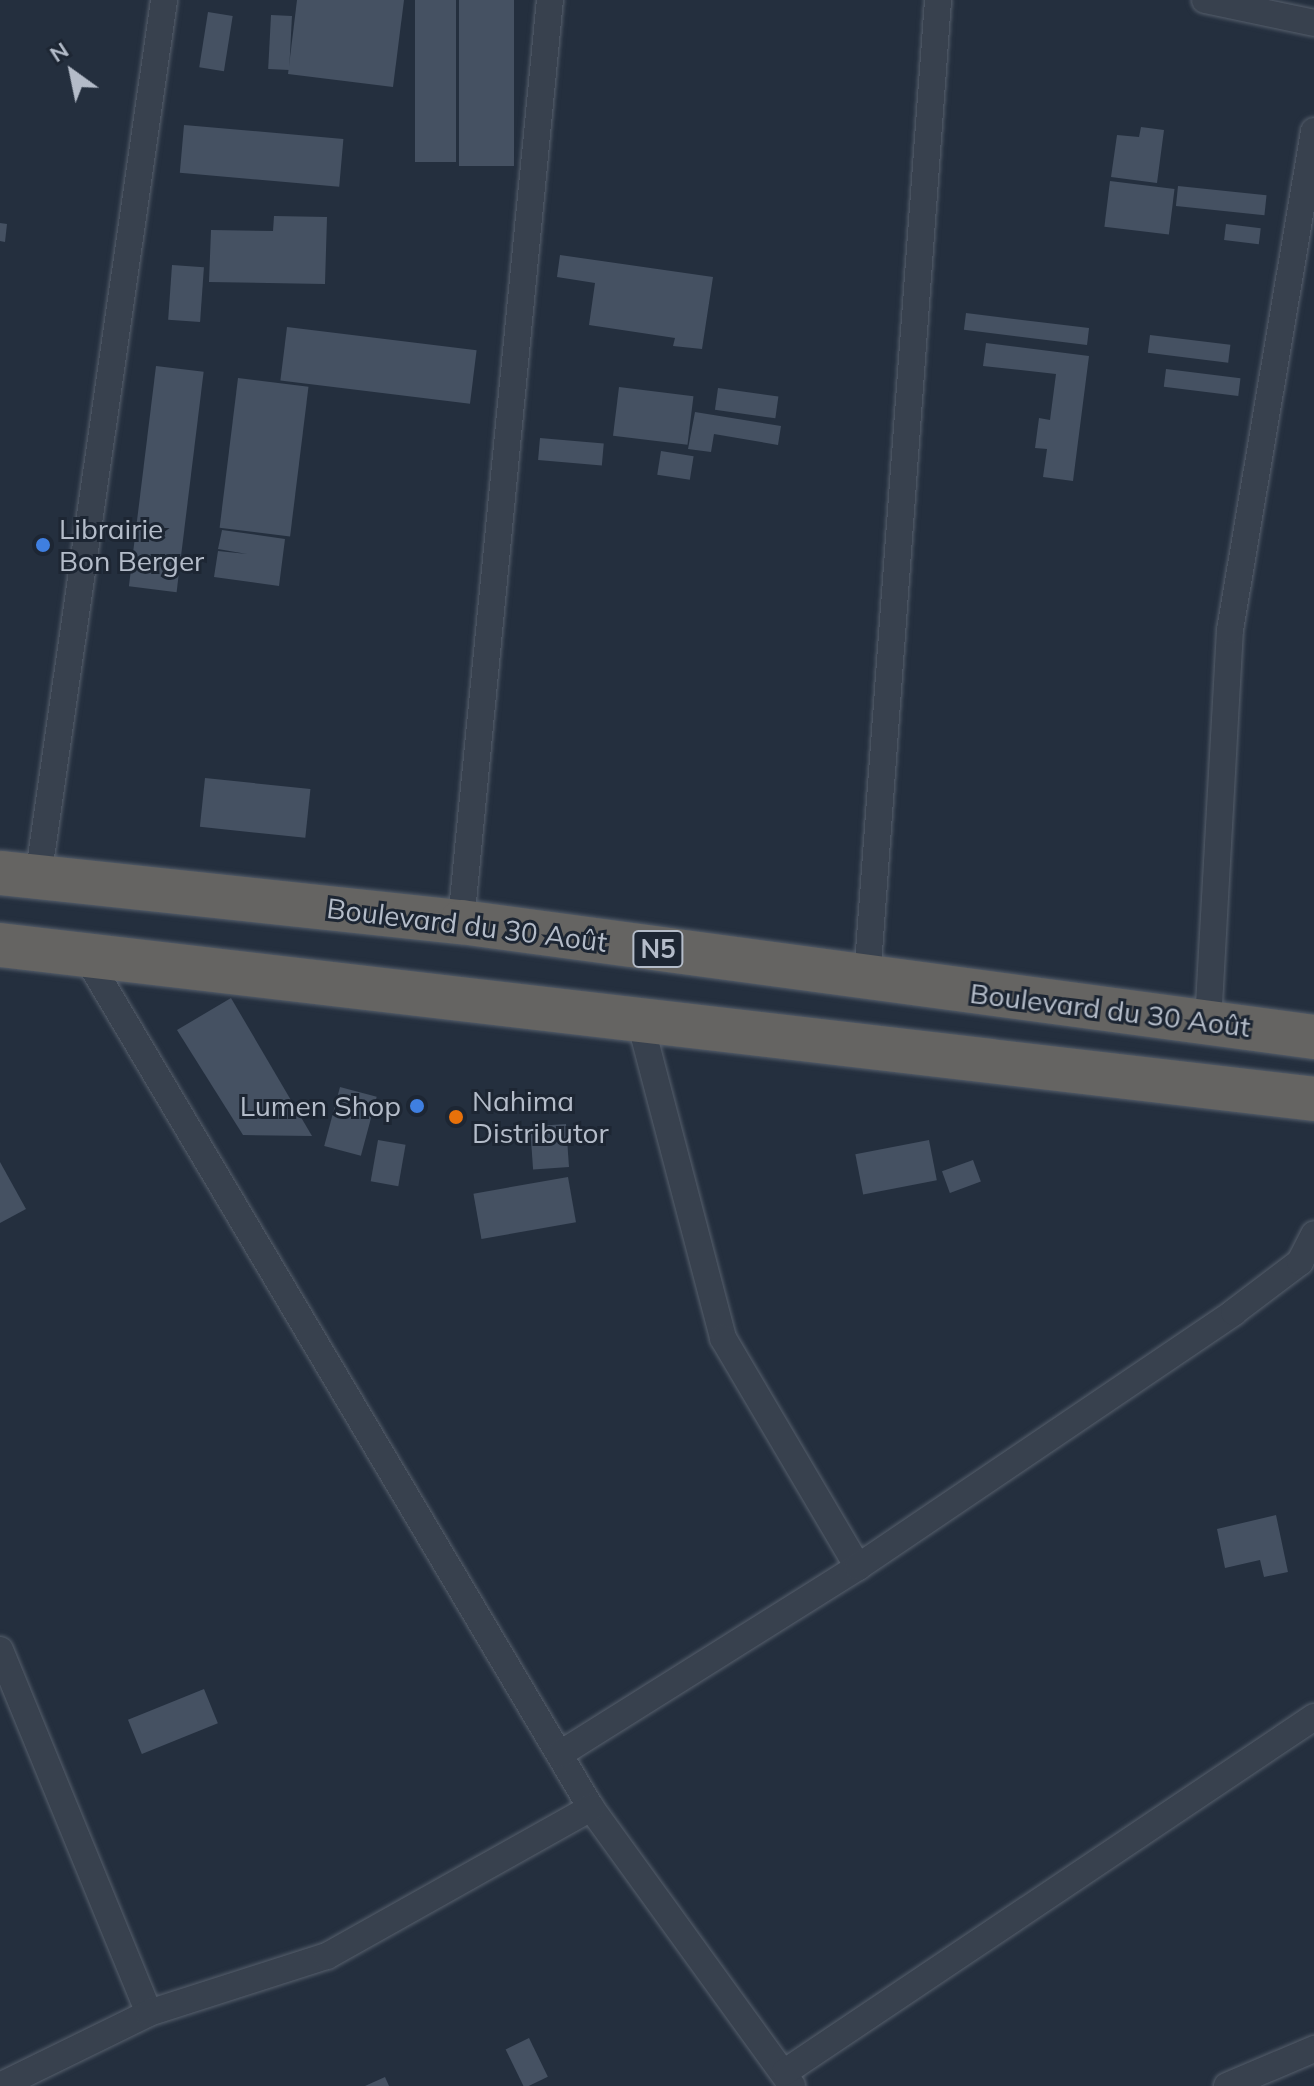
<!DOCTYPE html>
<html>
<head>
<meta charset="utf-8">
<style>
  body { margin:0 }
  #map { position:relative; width:1314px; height:2086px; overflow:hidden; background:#242f3e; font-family:Mulish,sans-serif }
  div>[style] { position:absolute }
  .building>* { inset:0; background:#455162; transform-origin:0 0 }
  .roads { filter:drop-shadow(0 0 2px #565f6c) drop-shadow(0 0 2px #565f6c) }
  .minor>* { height:26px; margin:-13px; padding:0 13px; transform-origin:13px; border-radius:13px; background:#38414e }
  .trunk>* { height:44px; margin:-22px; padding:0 22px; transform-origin:22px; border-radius:22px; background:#656462 }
  .dots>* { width:22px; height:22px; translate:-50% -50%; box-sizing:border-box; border:4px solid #1d2633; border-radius:50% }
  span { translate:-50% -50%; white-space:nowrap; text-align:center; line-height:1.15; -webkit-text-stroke:6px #1d2633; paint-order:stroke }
  .shield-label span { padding:2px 6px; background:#1d2633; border:2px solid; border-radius:6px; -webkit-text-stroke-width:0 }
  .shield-label { font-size:26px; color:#b4bcc9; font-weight:700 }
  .poi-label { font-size:28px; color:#b4bcc9 }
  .left { translate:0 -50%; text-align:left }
  .right { translate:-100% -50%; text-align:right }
  .street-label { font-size:28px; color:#b4bcc9 }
  .north { position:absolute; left:32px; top:32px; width:80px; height:80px; -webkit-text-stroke:6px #1d2633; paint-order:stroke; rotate:327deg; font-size:22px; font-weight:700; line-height:32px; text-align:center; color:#b4bcc9 }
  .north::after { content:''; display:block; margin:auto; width:28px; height:36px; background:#b4bcc9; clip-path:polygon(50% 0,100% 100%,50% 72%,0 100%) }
</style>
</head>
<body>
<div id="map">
  <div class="building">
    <i style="clip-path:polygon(297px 0,404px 0,393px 87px,288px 74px)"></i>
    <i style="left:415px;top:0;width:41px;height:162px"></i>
    <i style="left:459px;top:0;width:55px;height:166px"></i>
    <i style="left:208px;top:12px;width:25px;height:56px;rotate:9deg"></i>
    <i style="left:271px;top:15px;width:21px;height:54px;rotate:3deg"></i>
    <i style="left:184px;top:125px;width:160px;height:48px;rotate:5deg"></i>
    <i style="clip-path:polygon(1141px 127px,1164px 130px,1157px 183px,1111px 177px,1117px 135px,1139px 137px)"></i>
    <i style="left:1110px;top:181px;width:65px;height:46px;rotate:7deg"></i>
    <i style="left:1178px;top:186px;width:89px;height:20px;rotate:6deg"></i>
    <i style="clip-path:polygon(274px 216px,327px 217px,325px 284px,209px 282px,211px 230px,273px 231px)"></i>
    <i style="clip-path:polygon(0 223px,7px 224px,5px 242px,0 241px)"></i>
    <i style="left:1226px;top:224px;width:35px;height:16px;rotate:7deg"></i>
    <i style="clip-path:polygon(560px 255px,713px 277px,702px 349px,673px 346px,675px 338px,589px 325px,595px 283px,557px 277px)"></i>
    <i style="left:172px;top:265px;width:32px;height:55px;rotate:4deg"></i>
    <i style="left:966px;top:313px;width:124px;height:17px;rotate:7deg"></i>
    <i style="left:287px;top:327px;width:191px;height:54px;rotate:7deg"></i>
    <i style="left:1150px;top:335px;width:81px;height:18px;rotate:7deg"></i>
    <i style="clip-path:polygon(986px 343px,1089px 356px,1073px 481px,1043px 477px,1047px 449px,1035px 448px,1039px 418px,1050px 420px,1056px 374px,983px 366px)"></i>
    <i style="left:156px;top:366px;width:48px;height:222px;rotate:7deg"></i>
    <i style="left:1166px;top:369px;width:75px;height:18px;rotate:7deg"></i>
    <i style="left:238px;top:378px;width:71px;height:151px;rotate:7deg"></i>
    <i style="left:619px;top:387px;width:75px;height:49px;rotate:7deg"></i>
    <i style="left:718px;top:388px;width:61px;height:22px;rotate:8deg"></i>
    <i style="clip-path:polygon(695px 412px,781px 426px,778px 445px,714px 434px,711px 452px,688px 449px)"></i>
    <i style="left:540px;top:438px;width:64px;height:22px;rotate:5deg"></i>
    <i style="left:661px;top:451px;width:33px;height:24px;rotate:9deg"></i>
    <i style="clip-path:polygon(222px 530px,285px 539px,279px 586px,214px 577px,218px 551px,247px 554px,218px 549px)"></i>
    <i style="left:205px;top:778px;width:106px;height:49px;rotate:6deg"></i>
    <i style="clip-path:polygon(231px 998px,312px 1136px,243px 1135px,177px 1030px)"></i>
    <i style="left:340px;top:1087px;width:38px;height:61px;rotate:15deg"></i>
    <i style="left:566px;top:1124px;width:43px;height:36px;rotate:86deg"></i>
    <i style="left:378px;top:1140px;width:28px;height:42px;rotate:10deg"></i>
    <i style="left:929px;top:1140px;width:41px;height:75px;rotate:79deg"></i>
    <i style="left:973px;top:1160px;width:23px;height:33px;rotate:70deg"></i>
    <i style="clip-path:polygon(0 1162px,26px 1209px,0 1223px)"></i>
    <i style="left:568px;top:1177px;width:46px;height:96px;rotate:80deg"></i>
    <i style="clip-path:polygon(1276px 1515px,1288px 1572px,1264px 1577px,1260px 1560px,1225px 1568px,1217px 1529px)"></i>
    <i style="left:204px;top:1689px;width:37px;height:82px;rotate:68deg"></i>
    <i style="left:529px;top:2038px;width:43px;height:26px;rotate:64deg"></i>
    <i style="clip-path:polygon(385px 2077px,389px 2086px,365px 2086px)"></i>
  </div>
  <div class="roads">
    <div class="minor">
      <i style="left:1205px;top:0;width:111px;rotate:11.9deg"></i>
      <i style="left:38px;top:878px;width:887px;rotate:-81.83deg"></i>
      <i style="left:461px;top:922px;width:926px;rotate:-84.49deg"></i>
      <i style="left:84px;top:953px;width:994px;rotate:59.33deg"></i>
      <i style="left:591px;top:1808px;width:343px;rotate:54.1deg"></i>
      <i style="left:867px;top:979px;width:982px;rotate:-85.85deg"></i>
      <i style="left:1208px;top:1023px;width:394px;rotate:-86.8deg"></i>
      <i style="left:1230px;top:630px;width:506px;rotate:-80.44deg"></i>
      <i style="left:641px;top:1025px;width:324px;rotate:75.3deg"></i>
      <i style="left:723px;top:1338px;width:266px;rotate:59.5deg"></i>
      <i style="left:0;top:1650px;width:392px;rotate:67.7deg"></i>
      <i style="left:560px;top:1754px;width:352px;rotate:-32.1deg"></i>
      <i style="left:858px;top:1567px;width:454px;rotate:-34.1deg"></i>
      <i style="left:1234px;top:1312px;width:83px;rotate:-37.1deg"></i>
      <i style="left:1300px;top:1262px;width:31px;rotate:-63deg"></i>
      <i style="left:785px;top:2072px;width:637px;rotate:-33.86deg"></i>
      <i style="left:0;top:2086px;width:166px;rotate:-26.1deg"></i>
      <i style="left:149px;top:2013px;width:187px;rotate:-17.8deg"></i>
      <i style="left:327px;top:1956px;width:303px;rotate:-29.3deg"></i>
      <i style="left:1227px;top:2086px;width:95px;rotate:-23deg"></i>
    </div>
    <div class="trunk">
      <i style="left:0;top:873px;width:464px;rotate:6.1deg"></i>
      <i style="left:461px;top:922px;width:861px;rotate:7.68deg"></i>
      <i style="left:0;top:945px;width:1323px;rotate:6.68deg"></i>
    </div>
  </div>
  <div class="dots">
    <i style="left:43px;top:545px;background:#3f7fe0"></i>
    <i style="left:417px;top:1106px;background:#3f7fe0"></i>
    <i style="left:456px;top:1117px;background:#e8710a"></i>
  </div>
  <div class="shield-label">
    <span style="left:658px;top:949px">N5</span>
  </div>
  <div class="poi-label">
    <span class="left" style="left:59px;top:545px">Librairie<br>Bon Berger</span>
    <span class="left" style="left:472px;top:1117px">Nahima<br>Distributor</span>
    <span class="right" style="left:401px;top:1106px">Lumen Shop</span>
  </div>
  <div class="street-label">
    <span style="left:467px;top:925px;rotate:7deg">Boulevard du 30 Août</span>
    <span style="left:1110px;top:1010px;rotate:7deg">Boulevard du 30 Août</span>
  </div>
  <div class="north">N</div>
</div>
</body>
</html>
